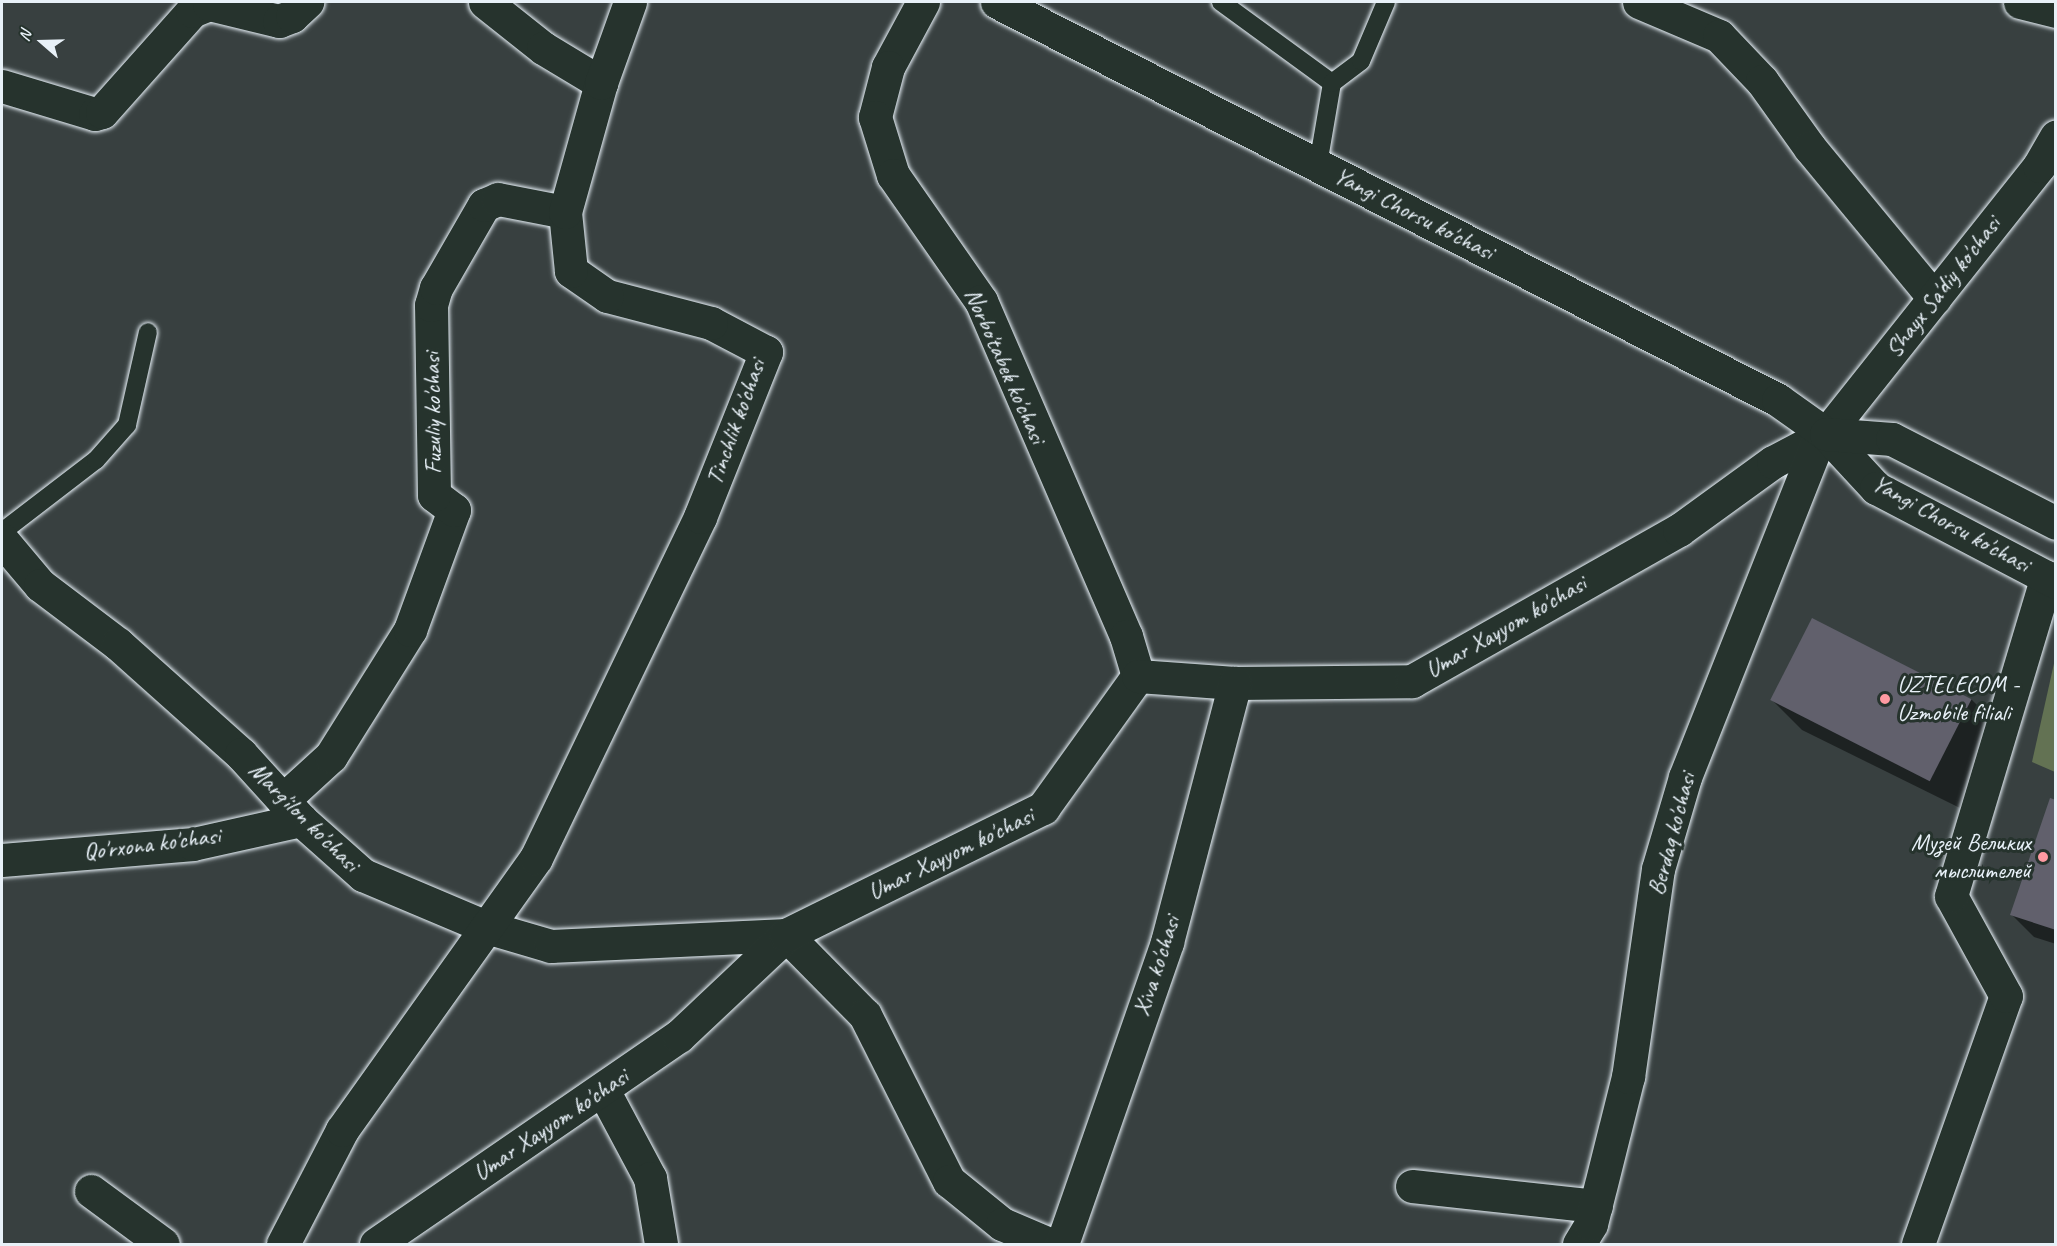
<!DOCTYPE html>
<html>
<head>
<meta charset="utf-8">
<style>
  body { margin:0 }
  #map { position:relative; width:2057px; height:1246px; overflow:hidden; background:#384040; font-family:Caveat,sans-serif }
  div>[style] { position:absolute }
  .green>* { inset:0; background:#637253 }
  .shadow>* { inset:0; background:#0007 }
  .building>* { inset:0; background:#61606c; transform-origin:0 0 }
  .roads { filter:drop-shadow(0 0 2px #e8f1f8) drop-shadow(0 0 2px #e8f1f8) }
  .lane>* { height:18px; margin:-9px; padding:0 9px; transform-origin:9px; border-radius:9px; background:#26332d }
  .street>* { height:33px; margin:-16.5px; padding:0 16.5px; transform-origin:16.5px; border-radius:16.5px; background:#26332d }
  .secondary>* { height:33px; margin:-16.5px; padding:0 16.5px; transform-origin:16.5px; border-radius:16.5px; background:#26332d }
  .dots>* { width:16px; height:16px; translate:-50% -50%; box-sizing:border-box; border:3px solid #26332d; border-radius:50% }
  span { translate:-50% -50%; white-space:nowrap; text-align:center; line-height:1.15; -webkit-text-stroke:6px #26332d; paint-order:stroke }
  .street-label { font-size:24px; color:#e8f1f8 }
  .poi-label { font-size:24px; color:#e8f1f8 }
  .left { translate:0 -50%; text-align:left }
  .right { translate:-100% -50%; text-align:right }
  .frame { position:absolute; inset:0; border:3px solid #e8f1f8; pointer-events:none }
  .north { position:absolute; left:12px; top:12px; width:60px; height:60px; -webkit-text-stroke:4px #26332d; paint-order:stroke; rotate:290deg; font-size:16px; font-weight:700; line-height:24px; text-align:center; color:#e8f1f8 }
  .north::after { content:''; display:block; margin:auto; width:21px; height:27px; background:#e8f1f8; clip-path:polygon(50% 0,100% 100%,50% 72%,0 100%) }
</style>
</head>
<body>
<div id="map">
  <div class="green">
    <i style="clip-path:polygon(2055px 659px,2055px 772px,2032px 762px)"></i>
  </div>
  <div class="shadow">
    <i style="clip-path:polygon(1971px 699px,2000px 728px,1960px 808px,1802px 730px,1773px 701px)"></i>
    <i style="clip-path:polygon(2056px 801px,2056px 944px,2034px 937px,2012px 915px)"></i>
  </div>
  <div class="building">
    <i style="left:1812px;top:618px;width:179px;height:92px;rotate:27deg"></i>
    <i style="clip-path:polygon(2050px 798px,2056px 800px,2056px 930px,2010px 915px)"></i>
  </div>
  <div class="roads">
    <div class="lane">
      <i style="left:1221px;top:2px;width:137px;rotate:36.1deg"></i>
      <i style="left:1332px;top:83px;width:83px;rotate:99.7deg"></i>
      <i style="left:1332px;top:83px;width:36px;rotate:-37deg"></i>
      <i style="left:1361px;top:61px;width:64px;rotate:-67deg"></i>
      <i style="left:2px;top:532px;width:118px;rotate:-37.5deg"></i>
      <i style="left:96px;top:460px;width:47px;rotate:-48.5deg"></i>
      <i style="left:127px;top:425px;width:95px;rotate:-77.3deg"></i>
    </div>
    <div class="street">
      <i style="left:485px;top:2px;width:74px;rotate:38.4deg"></i>
      <i style="left:543px;top:48px;width:68px;rotate:31.1deg"></i>
      <i style="left:923px;top:2px;width:74px;rotate:118.3deg"></i>
      <i style="left:888px;top:67px;width:52px;rotate:104.6deg"></i>
      <i style="left:875px;top:117px;width:61px;rotate:72.8deg"></i>
      <i style="left:893px;top:175px;width:154px;rotate:55.1deg"></i>
      <i style="left:981px;top:301px;width:365px;rotate:66.6deg"></i>
      <i style="left:1126px;top:636px;width:42px;rotate:73.3deg"></i>
      <i style="left:1639px;top:2px;width:87px;rotate:23deg"></i>
      <i style="left:1719px;top:36px;width:62px;rotate:46.3deg"></i>
      <i style="left:1762px;top:81px;width:82px;rotate:54.4deg"></i>
      <i style="left:1810px;top:148px;width:195px;rotate:50.4deg"></i>
      <i style="left:2020px;top:2px;width:37px;rotate:14deg"></i>
      <i style="left:2px;top:86px;width:97px;rotate:16.8deg"></i>
      <i style="left:95px;top:114px;width:7px;rotate:-16deg"></i>
      <i style="left:102px;top:112px;width:135px;rotate:-48.3deg"></i>
      <i style="left:192px;top:11px;width:18px;rotate:-22deg"></i>
      <i style="left:209px;top:4px;width:72px;rotate:13.7deg"></i>
      <i style="left:279px;top:21px;width:14px;rotate:-21deg"></i>
      <i style="left:292px;top:16px;width:21px;rotate:-43deg"></i>
      <i style="left:2px;top:540px;width:59px;rotate:49.8deg"></i>
      <i style="left:40px;top:585px;width:98px;rotate:37.1deg"></i>
      <i style="left:118px;top:644px;width:165px;rotate:41.8deg"></i>
      <i style="left:241px;top:754px;width:89px;rotate:47.7deg"></i>
      <i style="left:301px;top:820px;width:83px;rotate:41.6deg"></i>
      <i style="left:363px;top:875px;width:134px;rotate:22.9deg"></i>
      <i style="left:486px;top:927px;width:68px;rotate:16.3deg"></i>
      <i style="left:551px;top:946px;width:235px;rotate:-2.7deg"></i>
      <i style="left:786px;top:935px;width:112px;rotate:45.4deg"></i>
      <i style="left:865px;top:1015px;width:186px;rotate:63.2deg"></i>
      <i style="left:949px;top:1181px;width:68px;rotate:39.1deg"></i>
      <i style="left:1002px;top:1224px;width:51px;rotate:23.1deg"></i>
      <i style="left:283px;top:800px;width:65px;rotate:-42.5deg"></i>
      <i style="left:331px;top:756px;width:149px;rotate:-57.9deg"></i>
      <i style="left:410px;top:630px;width:128px;rotate:-69.9deg"></i>
      <i style="left:454px;top:510px;width:25px;rotate:-143deg"></i>
      <i style="left:434px;top:495px;width:190px;rotate:-90.9deg"></i>
      <i style="left:431px;top:305px;width:18px;rotate:-74deg"></i>
      <i style="left:436px;top:288px;width:96px;rotate:-60deg"></i>
      <i style="left:484px;top:205px;width:15px;rotate:-23deg"></i>
      <i style="left:498px;top:199px;width:68px;rotate:11deg"></i>
      <i style="left:2px;top:860px;width:192px;rotate:-4.8deg"></i>
      <i style="left:193px;top:844px;width:111px;rotate:-12.5deg"></i>
      <i style="left:603px;top:1090px;width:100px;rotate:61.9deg"></i>
      <i style="left:650px;top:1178px;width:67px;rotate:80.5deg"></i>
      <i style="left:1412px;top:1186px;width:185px;rotate:6.2deg"></i>
      <i style="left:91px;top:1191px;width:89px;rotate:36.4deg"></i>
      <i style="left:283px;top:1244px;width:128px;rotate:-62.6deg"></i>
      <i style="left:342px;top:1130px;width:334px;rotate:-54.5deg"></i>
      <i style="left:536px;top:858px;width:378px;rotate:-64.3deg"></i>
      <i style="left:700px;top:517px;width:178px;rotate:-68.2deg"></i>
      <i style="left:766px;top:352px;width:62px;rotate:-152.2deg"></i>
      <i style="left:711px;top:323px;width:107px;rotate:-165.4deg"></i>
      <i style="left:607px;top:296px;width:44px;rotate:-145.2deg"></i>
      <i style="left:571px;top:271px;width:59px;rotate:-95.8deg"></i>
      <i style="left:565px;top:212px;width:134px;rotate:-74.4deg"></i>
      <i style="left:601px;top:83px;width:86px;rotate:-70.3deg"></i>
      <i style="left:376px;top:1244px;width:368px;rotate:-34.5deg"></i>
      <i style="left:679px;top:1036px;width:147px;rotate:-43.3deg"></i>
      <i style="left:786px;top:935px;width:287px;rotate:-26.3deg"></i>
      <i style="left:1043px;top:808px;width:163px;rotate:-54.3deg"></i>
      <i style="left:1138px;top:676px;width:97px;rotate:4.1deg"></i>
      <i style="left:1235px;top:683px;width:177px;rotate:-0.6deg"></i>
      <i style="left:1412px;top:681px;width:307px;rotate:-29.5deg"></i>
      <i style="left:1679px;top:530px;width:116px;rotate:-35.9deg"></i>
      <i style="left:1773px;top:462px;width:60px;rotate:-27.8deg"></i>
      <i style="left:1826px;top:434px;width:342px;rotate:-51.5deg"></i>
      <i style="left:2039px;top:166px;width:34px;rotate:-60deg"></i>
      <i style="left:1062px;top:1244px;width:320px;rotate:-70.8deg"></i>
      <i style="left:1167px;top:942px;width:268px;rotate:-75.3deg"></i>
      <i style="left:1579px;top:1244px;width:23px;rotate:-59deg"></i>
      <i style="left:1591px;top:1224px;width:152px;rotate:-75.9deg"></i>
      <i style="left:1628px;top:1077px;width:210px;rotate:-81.8deg"></i>
      <i style="left:1658px;top:869px;width:96px;rotate:-73.6deg"></i>
      <i style="left:1685px;top:777px;width:365px;rotate:-68.4deg"></i>
      <i style="left:1918px;top:1244px;width:263px;rotate:-70.5deg"></i>
      <i style="left:2006px;top:996px;width:114px;rotate:-118.8deg"></i>
      <i style="left:1951px;top:896px;width:333px;rotate:-73.3deg"></i>
    </div>
    <div class="secondary">
      <i style="left:997px;top:2px;width:877px;rotate:27deg"></i>
      <i style="left:1778px;top:400px;width:59px;rotate:35.3deg"></i>
      <i style="left:1826px;top:434px;width:74px;rotate:47.2deg"></i>
      <i style="left:1876px;top:488px;width:203px;rotate:27.6deg"></i>
      <i style="left:1826px;top:434px;width:66px;rotate:4.3deg"></i>
      <i style="left:1892px;top:439px;width:184px;rotate:27.1deg"></i>
    </div>
  </div>
  <div class="dots">
    <i style="left:1885px;top:699px;background:#ff9aa2"></i>
    <i style="left:2043px;top:857px;background:#ff9aa2"></i>
  </div>
  <div class="street-label">
    <span style="left:1414px;top:214px;rotate:27deg">Yangi Chorsu ko'chasi</span>
    <span style="left:1943px;top:287px;rotate:-52deg">Shayx Sa'diy ko'chasi</span>
    <span style="left:1005px;top:366px;rotate:66deg">Norbo'tabek ko'chasi</span>
    <span style="left:433px;top:413px;rotate:-91deg">Fuzuliy ko'chasi</span>
    <span style="left:736px;top:422px;rotate:-70deg">Tinchlik ko'chasi</span>
    <span style="left:1951px;top:524px;rotate:29deg">Yangi Chorsu ko'chasi</span>
    <span style="left:1506px;top:627px;rotate:-30deg">Umar Xayyom ko'chasi</span>
    <span style="left:304px;top:817px;rotate:45deg">Marg'ilon ko'chasi</span>
    <span style="left:1672px;top:834px;rotate:-75deg">Berdaq ko'chasi</span>
    <span style="left:152px;top:844px;rotate:-7deg">Qo'rxona ko'chasi</span>
    <span style="left:951px;top:854px;rotate:-26deg">Umar Xayyom ko'chasi</span>
    <span style="left:1157px;top:966px;rotate:-72deg">Xiva ko'chasi</span>
    <span style="left:551px;top:1125px;rotate:-34deg">Umar Xayyom ko'chasi</span>
  </div>
  <div class="poi-label">
    <span class="left" style="left:1897px;top:699px">UZTELECOM -<br>Uzmobile filiali</span>
    <span class="right" style="left:2031px;top:857px">Музей Великих<br>мыслителей</span>
  </div>
  <div class="frame"></div>
  <div class="north">N</div>
</div>
</body>
</html>
